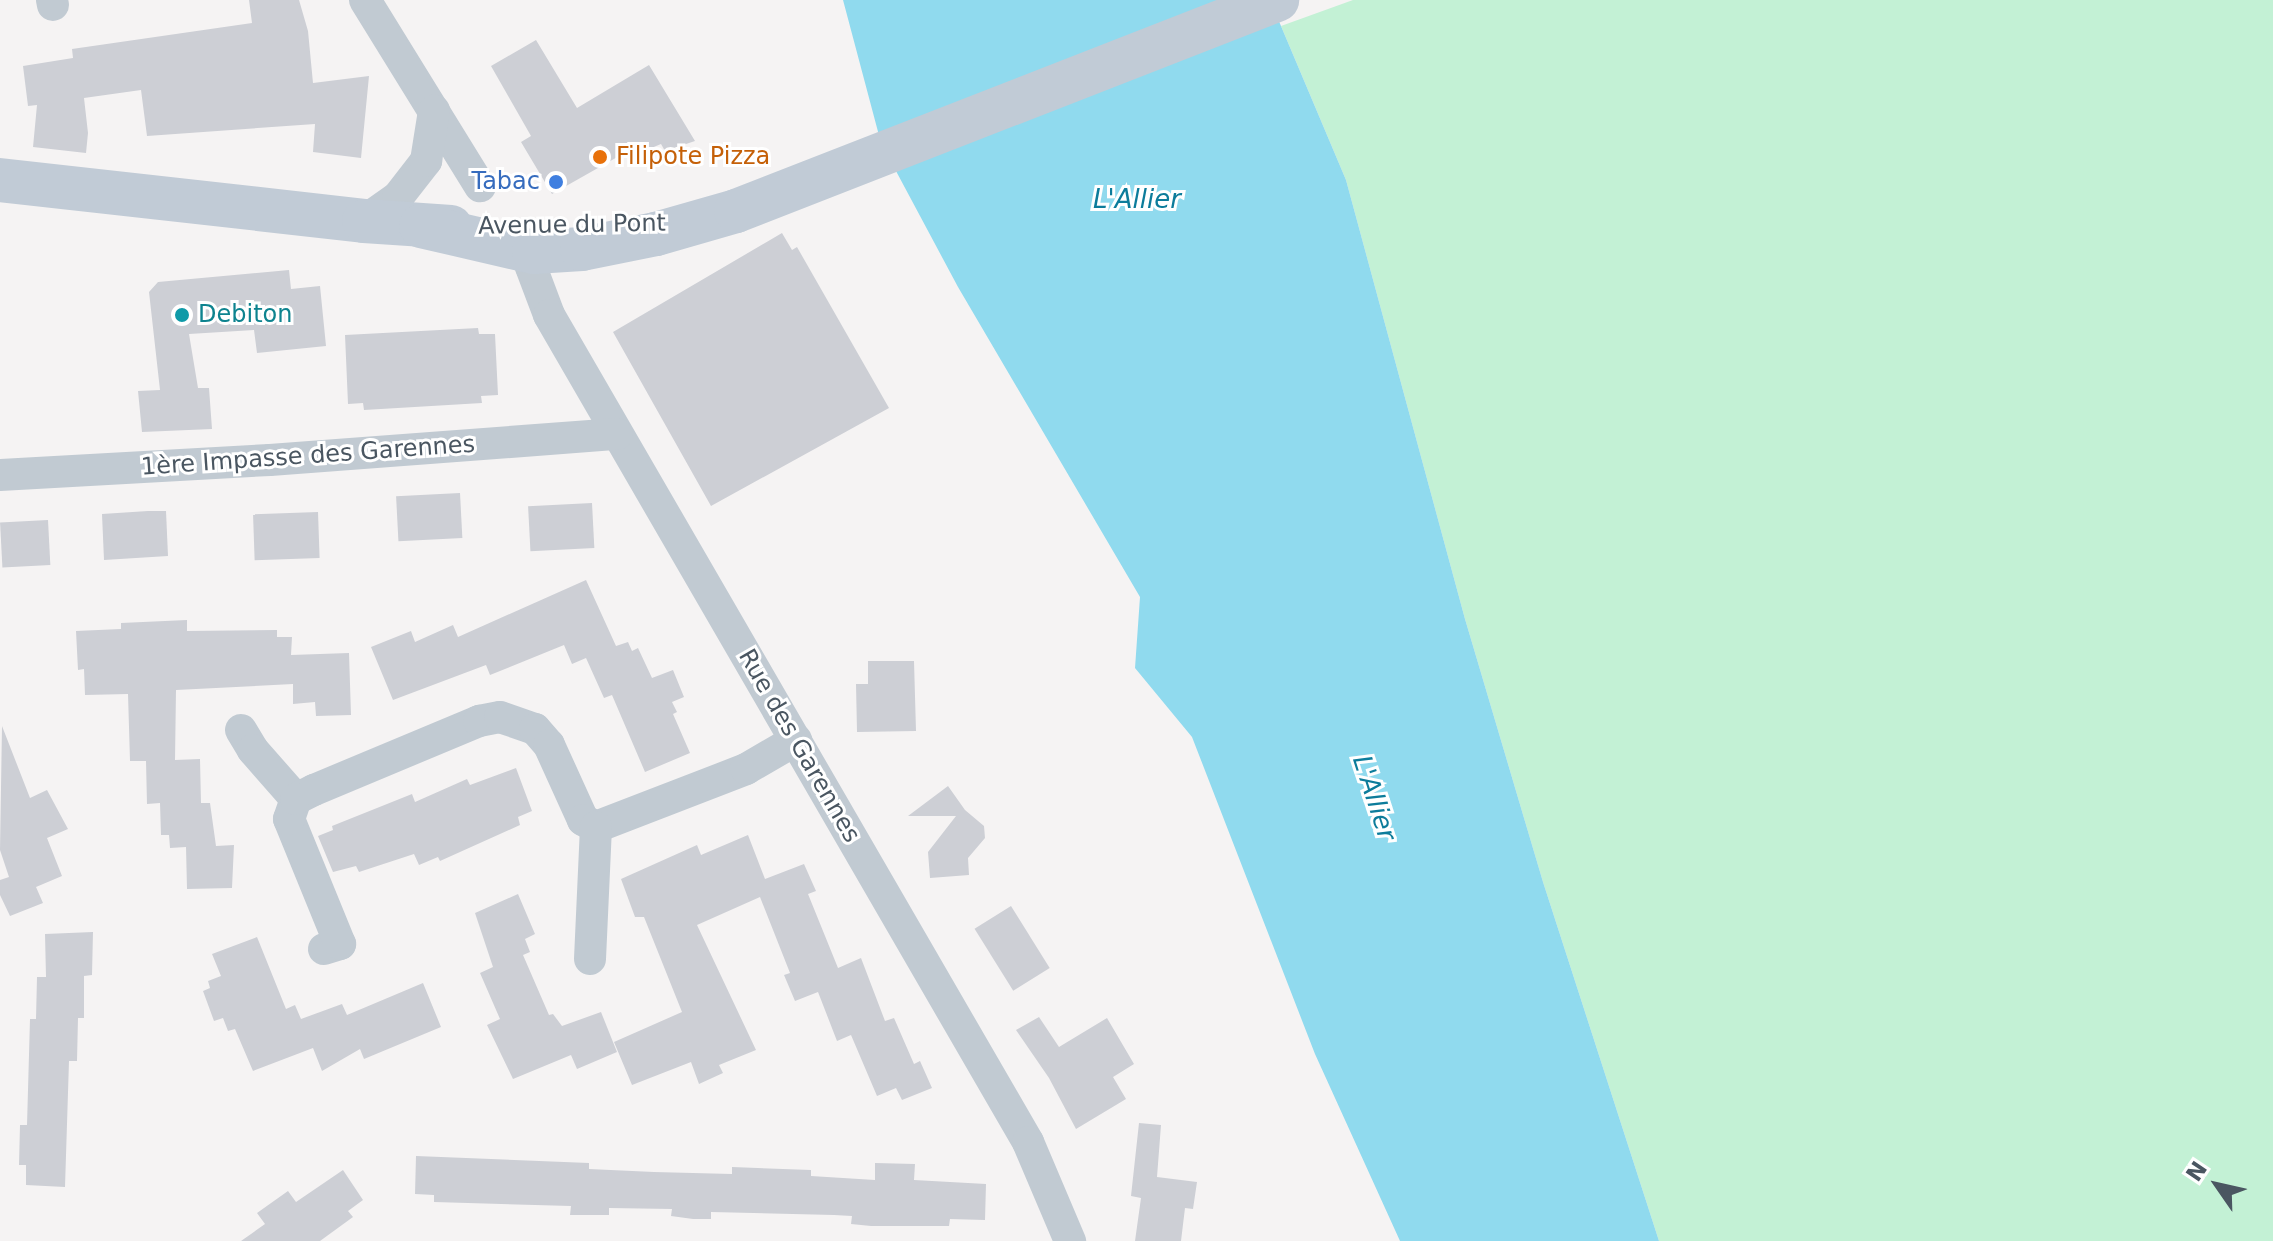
<!DOCTYPE html>
<html>
<head>
<meta charset="utf-8">
<style>
  body { margin:0 }
  #map { position:relative; width:2273px; height:1241px; overflow:hidden; background:#f5f3f3; font-family:"DejaVu Sans",sans-serif }
  div>[style] { position:absolute }
  .green>* { inset:0; background:#c3f1d5 }
  .water>* { inset:0; background:#90daee }
  .building>* { inset:0; background:#cdcfd5; transform-origin:0 0 }
  .street>* { height:32px; margin:-16px; padding:0 16px; transform-origin:16px; border-radius:16px; background:#c1cad2 }
  .secondary>* { height:44px; margin:-22px; padding:0 22px; transform-origin:22px; border-radius:22px; background:#c1cbd6 }
  .dots>* { width:22px; height:22px; translate:-50% -50%; box-sizing:border-box; border:4px solid #fff; border-radius:50% }
  span { translate:-50% -50%; white-space:nowrap; text-align:center; line-height:1.15; -webkit-text-stroke:6px #fff; paint-order:stroke }
  .food-label { font-size:24px; color:#c56008 }
  .left { translate:0 -50%; text-align:left }
  .shop-label { font-size:24px; color:#366cbe }
  .right { translate:-100% -50%; text-align:right }
  .street-label { font-size:24px; color:#4a5661 }
  .culture-label { font-size:24px; color:#0d838f }
  .water-label { font-size:26px; color:#0c7c9b; font-style:italic }
  .north { position:absolute; left:2177px; top:1145px; width:80px; height:80px; -webkit-text-stroke:6px #fff; paint-order:stroke; rotate:304deg; font-size:22px; font-weight:700; line-height:32px; text-align:center; color:#4a5661 }
  .north::after { content:''; display:block; margin:auto; width:28px; height:36px; background:#4a5661; clip-path:polygon(50% 0,100% 100%,50% 72%,0 100%) }
</style>
</head>
<body>
<div id="map">
  <div class="green">
    <i style="clip-path:polygon(1353px 0,2273px 0,2273px 1241px,1659px 1241px,1543px 882px,1465px 619px,1346px 180px,1281px 26px)"></i>
  </div>
  <div class="water">
    <i style="clip-path:polygon(843px 0,1270px 0,1346px 180px,1465px 619px,1543px 882px,1659px 1241px,1400px 1241px,1315px 1054px,1192px 737px,1135px 668px,1140px 597px,958px 287px,881px 143px)"></i>
  </div>
  <div class="building">
    <i style="clip-path:polygon(249px 0,299px 0,308px 31px,313px 83px,369px 76px,361px 158px,313px 152px,315px 124px,147px 136px,141px 90px,84px 98px,88px 133px,86px 153px,33px 147px,37px 105px,28px 106px,23px 66px,73px 58px,72px 49px,252px 23px)"></i>
    <i style="clip-path:polygon(536px 40px,577px 108px,649px 65px,695px 141px,665px 151px,661px 144px,632px 156px,628px 151px,552px 194px,521px 142px,531px 136px,491px 66px)"></i>
    <i style="clip-path:polygon(782px 233px,792px 250px,797px 247px,889px 408px,711px 506px,613px 332px)"></i>
    <i style="clip-path:polygon(289px 270px,291px 289px,320px 286px,326px 346px,257px 353px,254px 330px,189px 334px,198px 388px,209px 388px,212px 429px,142px 432px,138px 391px,160px 390px,149px 292px,158px 282px)"></i>
    <i style="clip-path:polygon(478px 328px,479px 334px,495px 334px,498px 395px,481px 396px,482px 403px,364px 410px,363px 403px,348px 404px,345px 335px)"></i>
    <i style="left:460px;top:493px;width:45px;height:64px;rotate:87deg"></i>
    <i style="left:592px;top:503px;width:45px;height:64px;rotate:87deg"></i>
    <i style="clip-path:polygon(148px 511px,166px 511px,168px 556px,104px 560px,102px 514px)"></i>
    <i style="left:318px;top:512px;width:46px;height:65px;rotate:88deg"></i>
    <i style="left:48px;top:520px;width:45px;height:48px;rotate:87deg"></i>
    <i style="clip-path:polygon(586px 580px,616px 646px,628px 642px,632px 651px,638px 648px,652px 678px,673px 670px,684px 697px,672px 702px,677px 712px,673px 714px,690px 753px,645px 772px,612px 695px,604px 698px,586px 658px,572px 664px,564px 645px,490px 675px,486px 665px,393px 700px,371px 647px,411px 631px,415px 642px,453px 625px,458px 637px)"></i>
    <i style="clip-path:polygon(187px 620px,187px 631px,277px 630px,277px 637px,292px 637px,291px 655px,349px 653px,351px 715px,316px 716px,315px 702px,293px 704px,293px 684px,176px 690px,175px 760px,200px 759px,201px 803px,210px 803px,216px 846px,234px 845px,232px 888px,187px 889px,186px 847px,170px 848px,169px 835px,161px 835px,160px 803px,147px 804px,146px 761px,130px 761px,128px 694px,85px 695px,84px 669px,78px 670px,76px 631px,121px 629px,121px 623px)"></i>
    <i style="clip-path:polygon(868px 661px,914px 661px,916px 731px,857px 732px,856px 684px,868px 684px)"></i>
    <i style="clip-path:polygon(2px 726px,30px 798px,47px 790px,68px 829px,47px 838px,62px 876px,36px 887px,43px 903px,10px 916px,0 895px,0 880px,9px 877px,0 850px)"></i>
    <i style="clip-path:polygon(516px 768px,532px 811px,518px 817px,520px 825px,440px 861px,438px 857px,419px 865px,414px 854px,359px 872px,356px 866px,333px 872px,318px 836px,333px 830px,332px 826px,412px 794px,415px 802px,467px 779px,470px 785px)"></i>
    <i style="clip-path:polygon(948px 786px,965px 810px,984px 826px,985px 838px,968px 858px,969px 875px,930px 878px,928px 852px,956px 816px,908px 816px)"></i>
    <i style="clip-path:polygon(748px 835px,765px 879px,804px 864px,816px 891px,808px 894px,838px 968px,861px 958px,885px 1021px,894px 1018px,914px 1064px,920px 1061px,932px 1088px,902px 1100px,896px 1088px,877px 1096px,851px 1035px,837px 1041px,818px 992px,795px 1001px,784px 975px,790px 973px,760px 897px,697px 925px,756px 1050px,719px 1065px,723px 1073px,699px 1084px,691px 1062px,632px 1085px,614px 1042px,682px 1012px,644px 917px,635px 917px,621px 879px,697px 845px,701px 855px)"></i>
    <i style="clip-path:polygon(518px 894px,535px 934px,525px 939px,530px 952px,523px 955px,549px 1015px,553px 1014px,562px 1026px,601px 1012px,617px 1052px,577px 1069px,571px 1055px,513px 1079px,487px 1025px,500px 1019px,480px 973px,493px 967px,475px 913px)"></i>
    <i style="left:1011px;top:906px;width:73px;height:43px;rotate:58deg"></i>
    <i style="clip-path:polygon(93px 932px,92px 975px,84px 976px,84px 1018px,78px 1018px,77px 1061px,69px 1061px,65px 1187px,26px 1185px,26px 1165px,19px 1165px,20px 1125px,27px 1125px,30px 1019px,36px 1019px,37px 977px,46px 977px,45px 934px)"></i>
    <i style="clip-path:polygon(257px 937px,286px 1009px,295px 1005px,301px 1019px,342px 1004px,347px 1015px,423px 983px,441px 1027px,364px 1059px,360px 1049px,322px 1071px,313px 1048px,253px 1071px,235px 1029px,228px 1031px,223px 1018px,214px 1021px,203px 991px,210px 988px,208px 981px,221px 976px,212px 954px)"></i>
    <i style="clip-path:polygon(1039px 1017px,1059px 1047px,1107px 1018px,1134px 1064px,1113px 1077px,1126px 1099px,1076px 1129px,1049px 1078px,1016px 1030px)"></i>
    <i style="clip-path:polygon(1139px 1123px,1161px 1125px,1157px 1177px,1197px 1182px,1193px 1209px,1185px 1208px,1181px 1241px,1135px 1241px,1141px 1198px,1131px 1196px)"></i>
    <i style="clip-path:polygon(416px 1156px,589px 1163px,589px 1169px,654px 1172px,732px 1174px,732px 1167px,811px 1170px,811px 1176px,875px 1180px,875px 1163px,915px 1164px,914px 1180px,986px 1184px,985px 1220px,950px 1219px,949px 1226px,871px 1226px,851px 1224px,852px 1216px,834px 1215px,711px 1212px,711px 1219px,693px 1219px,671px 1216px,672px 1209px,609px 1208px,609px 1215px,570px 1215px,571px 1206px,434px 1202px,434px 1195px,415px 1194px)"></i>
    <i style="clip-path:polygon(343px 1170px,363px 1200px,348px 1211px,353px 1217px,320px 1241px,241px 1241px,265px 1224px,257px 1213px,288px 1191px,296px 1202px)"></i>
  </div>
  <div class="street">
    <i style="left:52px;top:0;width:5px;rotate:79deg"></i>
    <i style="left:365px;top:0;width:219px;rotate:58.3deg"></i>
    <i style="left:364px;top:221px;width:42px;rotate:-35.2deg"></i>
    <i style="left:398px;top:197px;width:46px;rotate:-52.1deg"></i>
    <i style="left:426px;top:161px;width:51px;rotate:-80.9deg"></i>
    <i style="left:534px;top:252px;width:15px;rotate:101deg"></i>
    <i style="left:531px;top:267px;width:51px;rotate:69.4deg"></i>
    <i style="left:549px;top:315px;width:956px;rotate:59.92deg"></i>
    <i style="left:1028px;top:1142px;width:108px;rotate:67deg"></i>
    <i style="left:0;top:475px;width:270px;rotate:-3.2deg"></i>
    <i style="left:270px;top:460px;width:348px;rotate:-4.3deg"></i>
    <i style="left:241px;top:730px;width:23px;rotate:59deg"></i>
    <i style="left:253px;top:750px;width:65px;rotate:48.7deg"></i>
    <i style="left:324px;top:949px;width:17px;rotate:-17deg"></i>
    <i style="left:340px;top:944px;width:135px;rotate:-112.2deg"></i>
    <i style="left:289px;top:819px;width:21px;rotate:-71deg"></i>
    <i style="left:296px;top:799px;width:20px;rotate:-27deg"></i>
    <i style="left:314px;top:790px;width:179px;rotate:-22.7deg"></i>
    <i style="left:479px;top:721px;width:21px;rotate:-11deg"></i>
    <i style="left:500px;top:717px;width:37px;rotate:19deg"></i>
    <i style="left:535px;top:729px;width:21px;rotate:49deg"></i>
    <i style="left:549px;top:745px;width:82px;rotate:65.6deg"></i>
    <i style="left:583px;top:820px;width:15px;rotate:28deg"></i>
    <i style="left:596px;top:827px;width:161px;rotate:-21.1deg"></i>
    <i style="left:746px;top:769px;width:58px;rotate:-30.1deg"></i>
    <i style="left:590px;top:959px;width:132px;rotate:-87.4deg"></i>
  </div>
  <div class="secondary">
    <i style="left:0;top:180px;width:366px;rotate:6.4deg"></i>
    <i style="left:364px;top:221px;width:87px;rotate:3.9deg"></i>
    <i style="left:421px;top:226px;width:116px;rotate:13deg"></i>
    <i style="left:534px;top:252px;width:48px;rotate:-3.6deg"></i>
    <i style="left:582px;top:249px;width:76px;rotate:-11.5deg"></i>
    <i style="left:656px;top:234px;width:83px;rotate:-16deg"></i>
    <i style="left:736px;top:211px;width:581px;rotate:-21.31deg"></i>
  </div>
  <div class="dots">
    <i style="left:600px;top:157px;background:#e8710a"></i>
    <i style="left:556px;top:182px;background:#3f7fe0"></i>
    <i style="left:182px;top:315px;background:#0f9aa8"></i>
  </div>
  <div class="food-label">
    <span class="left" style="left:616px;top:157px">Filipote Pizza</span>
  </div>
  <div class="shop-label">
    <span class="right" style="left:540px;top:182px">Tabac</span>
  </div>
  <div class="street-label">
    <span style="left:572px;top:225px;rotate:-1deg">Avenue du Pont</span>
    <span style="left:308px;top:456px;rotate:-4deg">1ère Impasse des Garennes</span>
    <span style="left:799px;top:746px;rotate:60deg">Rue des Garennes</span>
  </div>
  <div class="culture-label">
    <span class="left" style="left:198px;top:315px">Debiton</span>
  </div>
  <div class="water-label">
    <span style="left:1137px;top:200px">L'Allier</span>
    <span style="left:1374px;top:798px;rotate:72deg">L'Allier</span>
  </div>
  <div class="north">N</div>
</div>
</body>
</html>
